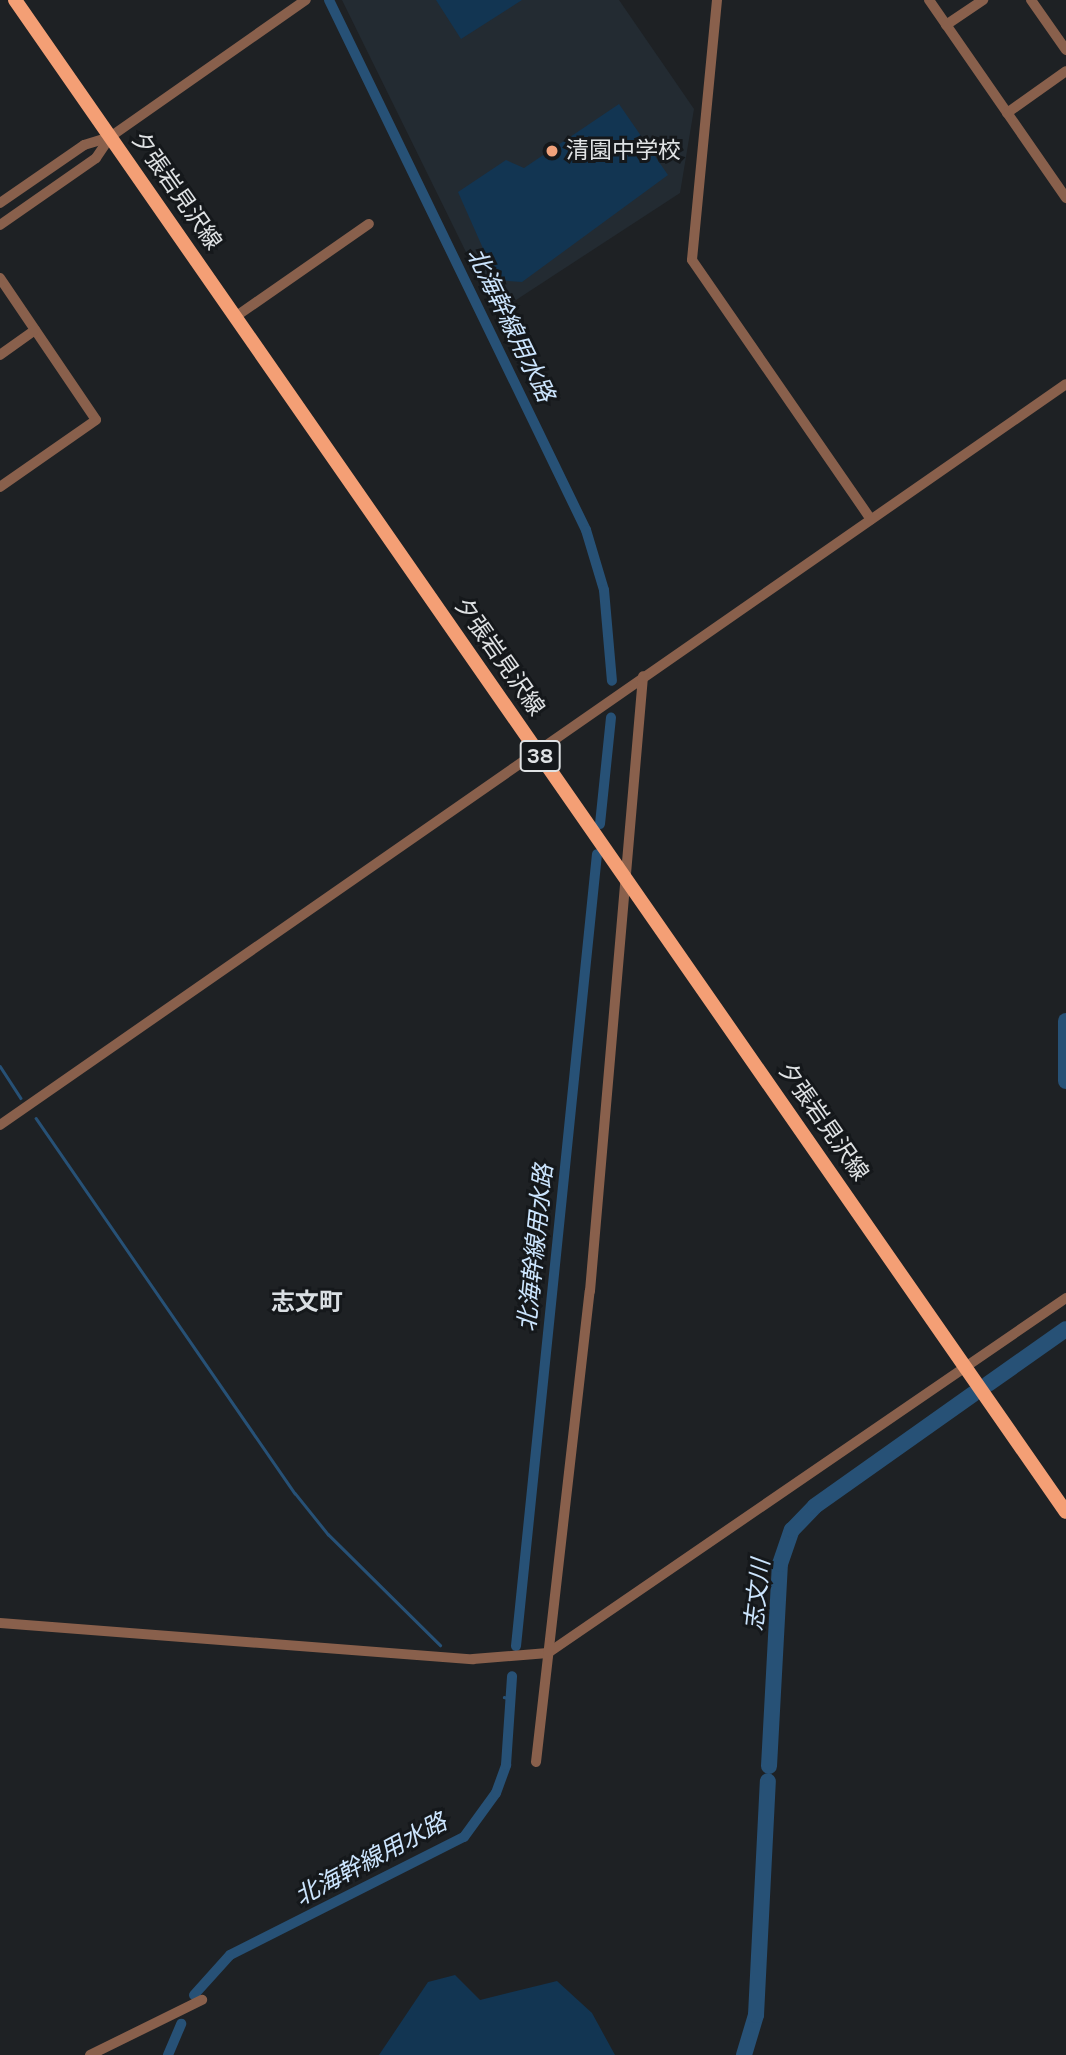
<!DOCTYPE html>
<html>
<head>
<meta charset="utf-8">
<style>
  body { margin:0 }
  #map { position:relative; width:1066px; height:2055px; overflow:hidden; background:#1e2124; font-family:Karla,"Noto Sans JP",sans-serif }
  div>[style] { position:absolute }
  .built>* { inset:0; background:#232b32 }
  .green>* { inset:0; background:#123552 }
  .stream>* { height:2.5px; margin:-1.25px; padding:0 1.25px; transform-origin:1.25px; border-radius:1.25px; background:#275176 }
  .canal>* { height:10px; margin:-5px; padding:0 5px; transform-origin:5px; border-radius:5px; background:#275176 }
  .river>* { height:16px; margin:-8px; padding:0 8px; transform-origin:8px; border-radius:8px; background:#275176 }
  .minor>* { height:10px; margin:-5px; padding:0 5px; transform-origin:5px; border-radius:5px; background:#89604c }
  .major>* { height:14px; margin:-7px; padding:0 7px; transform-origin:7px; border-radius:7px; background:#f49f75 }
  .dots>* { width:19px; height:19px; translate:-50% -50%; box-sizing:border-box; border:4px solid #15181b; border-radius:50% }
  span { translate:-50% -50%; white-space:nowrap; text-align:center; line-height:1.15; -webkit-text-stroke:6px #15181b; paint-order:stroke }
  .shield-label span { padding:2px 5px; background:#15181b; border:2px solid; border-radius:5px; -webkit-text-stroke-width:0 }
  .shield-label { font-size:21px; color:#dfe2e4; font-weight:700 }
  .poi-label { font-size:23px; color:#dfe2e4 }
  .left { translate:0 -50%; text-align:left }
  .street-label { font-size:23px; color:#dfe2e4 }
  .water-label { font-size:24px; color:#cce5fe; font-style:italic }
  .neighbourhood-label { font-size:24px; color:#dadfe3; font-weight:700 }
</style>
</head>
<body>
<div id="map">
  <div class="built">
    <i style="clip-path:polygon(342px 0,619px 0,694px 109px,680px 193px,496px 313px)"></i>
  </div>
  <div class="green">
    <i style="clip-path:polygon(436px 0,522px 0,461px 39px)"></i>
    <i style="clip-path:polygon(619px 104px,668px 175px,522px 282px,497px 280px,458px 192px,506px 160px,524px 168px)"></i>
    <i style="clip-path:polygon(455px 1975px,480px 2000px,557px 1981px,592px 2013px,615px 2055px,379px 2055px,428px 1982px)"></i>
  </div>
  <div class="stream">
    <i style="left:0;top:1066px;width:38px;rotate:57deg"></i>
    <i style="left:36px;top:1118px;width:456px;rotate:55.4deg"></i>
    <i style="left:295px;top:1493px;width:53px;rotate:51.2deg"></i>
    <i style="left:328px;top:1534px;width:158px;rotate:44.7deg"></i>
    <i style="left:504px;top:1697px;width:7px;rotate:16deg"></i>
  </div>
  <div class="canal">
    <i style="left:329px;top:0;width:589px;rotate:64.13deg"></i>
    <i style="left:586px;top:530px;width:63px;rotate:73.3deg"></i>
    <i style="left:604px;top:590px;width:91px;rotate:85deg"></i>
    <i style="left:600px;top:824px;width:107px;rotate:-84.1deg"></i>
    <i style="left:516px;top:1646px;width:796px;rotate:-84.16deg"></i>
    <i style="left:194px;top:1995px;width:54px;rotate:-48deg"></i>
    <i style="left:230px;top:1955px;width:262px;rotate:-26.8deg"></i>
    <i style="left:464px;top:1837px;width:54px;rotate:-54deg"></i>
    <i style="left:496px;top:1793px;width:30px;rotate:-70deg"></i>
    <i style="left:506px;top:1765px;width:89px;rotate:-86.1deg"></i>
    <i style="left:168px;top:2055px;width:34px;rotate:-67deg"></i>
  </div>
  <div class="river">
    <i style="left:1066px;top:1021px;width:60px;rotate:90deg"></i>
    <i style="left:988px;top:1384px;width:95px;rotate:-35.2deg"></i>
    <i style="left:769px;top:1766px;width:202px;rotate:-86.9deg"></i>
    <i style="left:780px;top:1564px;width:36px;rotate:-71deg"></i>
    <i style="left:792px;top:1530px;width:33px;rotate:-46deg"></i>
    <i style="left:815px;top:1506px;width:194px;rotate:-35.3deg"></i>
    <i style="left:744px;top:2055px;width:42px;rotate:-73.3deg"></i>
    <i style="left:756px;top:2015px;width:234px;rotate:-87.1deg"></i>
  </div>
  <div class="minor">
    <i style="left:717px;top:0;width:261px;rotate:95.5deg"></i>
    <i style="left:692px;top:260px;width:315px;rotate:55.4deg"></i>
    <i style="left:929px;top:0;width:241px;rotate:55.3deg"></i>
    <i style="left:1031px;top:0;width:61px;rotate:55deg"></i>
    <i style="left:946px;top:25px;width:45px;rotate:-34deg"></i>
    <i style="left:1007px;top:113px;width:72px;rotate:-35.4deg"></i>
    <i style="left:0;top:203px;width:102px;rotate:-34.6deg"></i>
    <i style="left:84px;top:145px;width:27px;rotate:-17deg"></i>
    <i style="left:110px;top:137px;width:239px;rotate:-35deg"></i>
    <i style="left:0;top:225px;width:117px;rotate:-34.9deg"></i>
    <i style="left:96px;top:158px;width:25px;rotate:-56deg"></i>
    <i style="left:0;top:278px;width:171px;rotate:55.9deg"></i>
    <i style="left:96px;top:420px;width:117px;rotate:145.1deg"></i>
    <i style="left:235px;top:317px;width:163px;rotate:-34.8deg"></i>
    <i style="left:0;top:355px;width:43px;rotate:-35.5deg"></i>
    <i style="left:0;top:1125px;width:1298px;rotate:-34.8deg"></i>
    <i style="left:0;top:1623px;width:474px;rotate:4.4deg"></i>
    <i style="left:473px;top:1659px;width:75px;rotate:-4.6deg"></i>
    <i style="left:548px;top:1653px;width:628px;rotate:-34.42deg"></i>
    <i style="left:536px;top:1762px;width:474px;rotate:-83.5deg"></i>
    <i style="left:590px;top:1291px;width:617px;rotate:-85.07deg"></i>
    <i style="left:90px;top:2055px;width:125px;rotate:-26.2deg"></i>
  </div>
  <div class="major">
    <i style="left:15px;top:0;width:1841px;rotate:55.2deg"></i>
  </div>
  <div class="dots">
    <i style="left:552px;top:151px;background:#f1a27b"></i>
  </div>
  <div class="shield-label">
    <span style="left:540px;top:756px">38</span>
  </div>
  <div class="poi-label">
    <span class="left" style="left:566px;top:151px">清園中学校</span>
  </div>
  <div class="street-label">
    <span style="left:176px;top:191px;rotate:55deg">夕張岩見沢線</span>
    <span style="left:499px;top:657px;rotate:55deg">夕張岩見沢線</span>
    <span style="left:823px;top:1122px;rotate:55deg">夕張岩見沢線</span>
  </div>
  <div class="water-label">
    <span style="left:510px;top:325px;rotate:64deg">北海幹線用水路</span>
    <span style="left:536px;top:1248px;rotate:-84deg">北海幹線用水路</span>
    <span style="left:758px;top:1595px;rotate:-84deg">志文川</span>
    <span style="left:371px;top:1860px;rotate:-28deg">北海幹線用水路</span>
  </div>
  <div class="neighbourhood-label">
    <span style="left:307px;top:1303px">志文町</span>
  </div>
</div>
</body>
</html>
